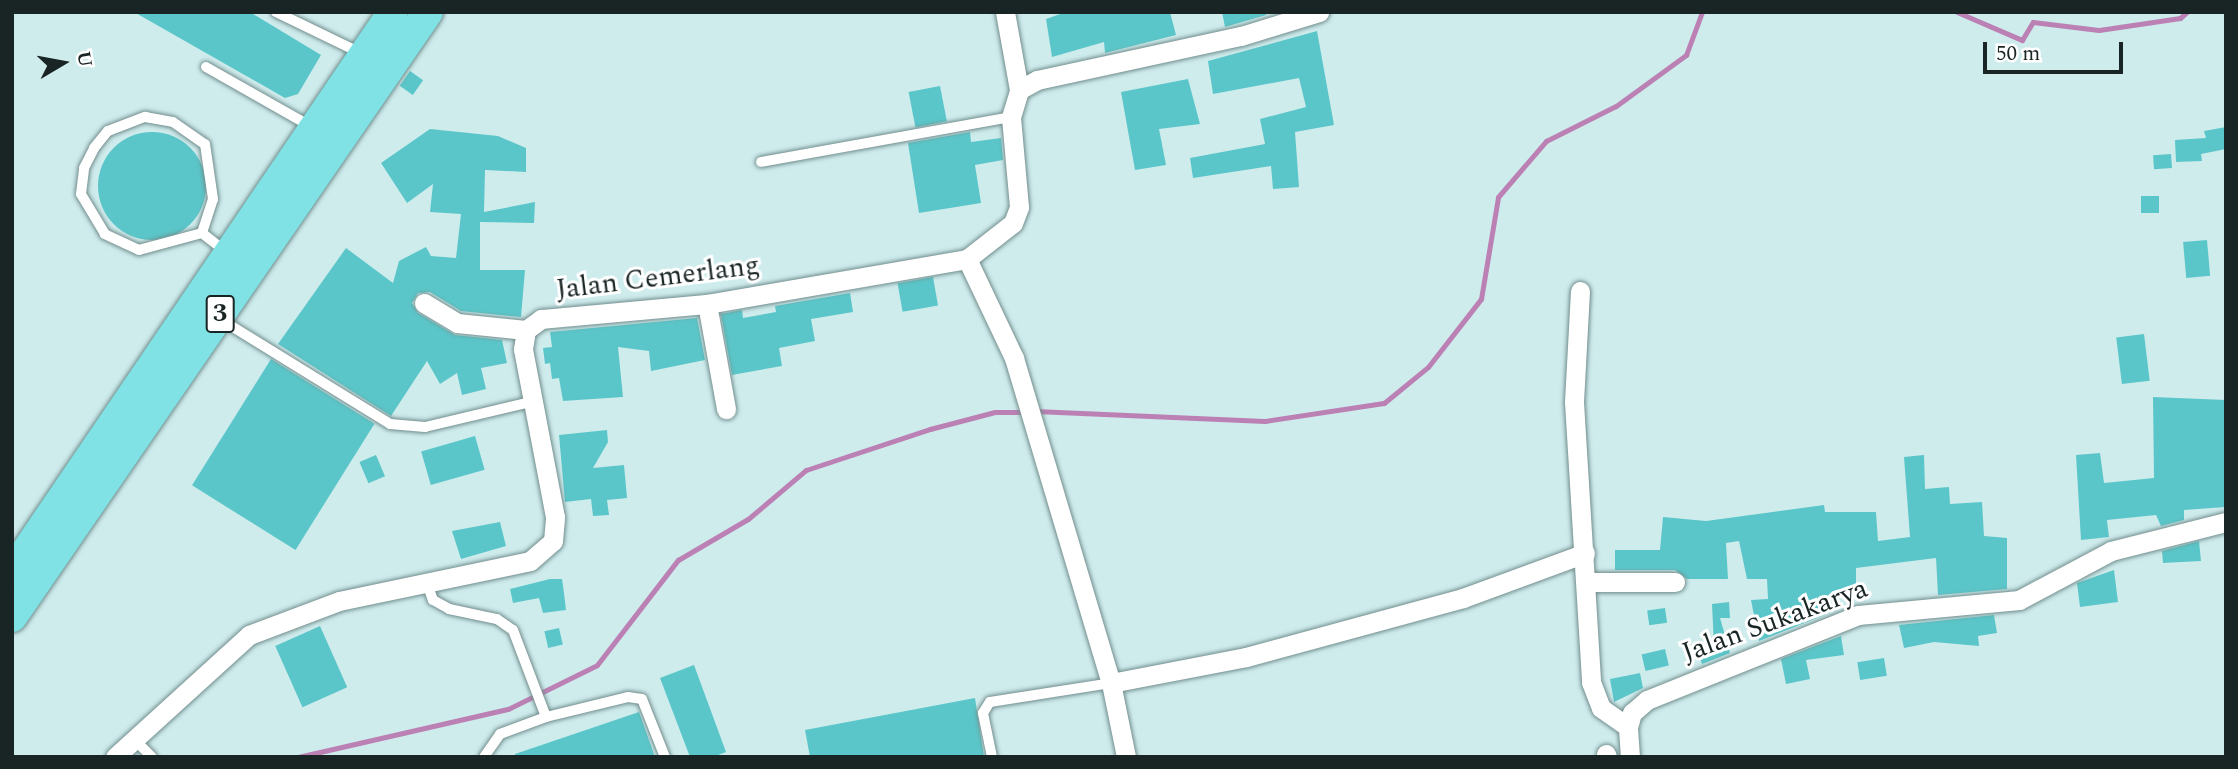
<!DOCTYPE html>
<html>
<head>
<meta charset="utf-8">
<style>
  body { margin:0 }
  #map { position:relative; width:2238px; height:769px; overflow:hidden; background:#cfeced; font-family:Spectral,serif }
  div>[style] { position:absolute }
  .stream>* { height:5px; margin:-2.5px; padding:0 2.5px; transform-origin:2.5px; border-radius:2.5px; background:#bb81b4 }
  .building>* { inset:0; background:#5bc6c9; transform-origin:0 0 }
  .round { border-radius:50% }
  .roads { filter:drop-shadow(0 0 2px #728d8d) drop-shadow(0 0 2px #728d8d) }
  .lane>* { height:10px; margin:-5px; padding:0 5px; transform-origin:5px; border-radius:5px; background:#fff }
  .street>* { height:19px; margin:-9.5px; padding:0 9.5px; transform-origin:9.5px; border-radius:9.5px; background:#fff }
  .primary>* { height:30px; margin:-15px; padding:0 15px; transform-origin:15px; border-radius:15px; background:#80e2e4 }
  span { translate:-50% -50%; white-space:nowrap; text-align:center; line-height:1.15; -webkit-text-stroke:6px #fff; paint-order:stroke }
  .shield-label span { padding:2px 5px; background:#fff; border:2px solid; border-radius:5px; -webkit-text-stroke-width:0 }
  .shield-label { font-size:26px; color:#192424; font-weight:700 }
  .street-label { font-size:28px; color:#192424 }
  .frame { position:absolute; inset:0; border:14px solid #192424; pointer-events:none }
  .north { position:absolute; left:28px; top:28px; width:70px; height:70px; -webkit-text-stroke:5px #fff; paint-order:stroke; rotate:80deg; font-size:19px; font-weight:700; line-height:28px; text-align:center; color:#192424 }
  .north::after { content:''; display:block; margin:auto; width:24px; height:32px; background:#192424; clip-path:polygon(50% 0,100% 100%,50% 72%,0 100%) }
  .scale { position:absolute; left:1983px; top:42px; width:140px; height:32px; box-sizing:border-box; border:4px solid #192424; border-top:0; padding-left:9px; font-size:21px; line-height:24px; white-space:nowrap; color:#192424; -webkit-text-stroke:5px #fff; paint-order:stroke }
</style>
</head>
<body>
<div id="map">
  <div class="stream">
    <i style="left:1957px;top:12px;width:71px;rotate:23.3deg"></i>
    <i style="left:2022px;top:40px;width:21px;rotate:-59deg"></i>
    <i style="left:2033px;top:22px;width:66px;rotate:6.9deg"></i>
    <i style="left:2099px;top:30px;width:82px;rotate:-8.4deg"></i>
    <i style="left:2180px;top:18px;width:9px;rotate:-41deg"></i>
    <i style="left:1035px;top:411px;width:230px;rotate:2.5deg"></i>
    <i style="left:1265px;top:421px;width:120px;rotate:-8.6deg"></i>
    <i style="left:1384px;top:403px;width:57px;rotate:-39.3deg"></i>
    <i style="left:1428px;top:367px;width:86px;rotate:-52.1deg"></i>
    <i style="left:1481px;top:299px;width:103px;rotate:-80.5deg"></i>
    <i style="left:1498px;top:197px;width:74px;rotate:-49.4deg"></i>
    <i style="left:1546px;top:141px;width:78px;rotate:-26.6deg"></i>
    <i style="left:1616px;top:106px;width:87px;rotate:-36.1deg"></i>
    <i style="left:1686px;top:55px;width:46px;rotate:-69.6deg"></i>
    <i style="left:298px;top:757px;width:215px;rotate:-12.9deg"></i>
    <i style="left:508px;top:709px;width:99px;rotate:-26.3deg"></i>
    <i style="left:597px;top:665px;width:133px;rotate:-52.4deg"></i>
    <i style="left:678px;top:560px;width:81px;rotate:-30.4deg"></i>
    <i style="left:748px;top:519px;width:76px;rotate:-40.2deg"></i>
    <i style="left:806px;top:470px;width:131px;rotate:-18.3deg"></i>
    <i style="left:930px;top:429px;width:67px;rotate:-14.7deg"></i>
    <i style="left:995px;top:412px;width:30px"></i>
  </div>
  <div class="building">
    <i style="clip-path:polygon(134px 12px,250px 12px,321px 55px,298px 94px,285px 98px)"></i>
    <i style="clip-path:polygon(1066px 12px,1170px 12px,1176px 35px,1105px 53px,1104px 42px,1052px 57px,1046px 19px)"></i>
    <i style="clip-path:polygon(1222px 12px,1266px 12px,1266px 15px,1225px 27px)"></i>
    <i style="clip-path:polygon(1317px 31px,1334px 125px,1295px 132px,1299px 187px,1273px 189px,1271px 166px,1193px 178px,1190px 158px,1265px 144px,1260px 119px,1306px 107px,1299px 78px,1213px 94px,1208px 61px)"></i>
    <i style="left:410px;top:71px;width:16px;height:18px;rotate:35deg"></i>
    <i style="clip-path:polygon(1188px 79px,1200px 124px,1159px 129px,1166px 165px,1135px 170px,1121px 92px)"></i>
    <i style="left:940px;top:86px;width:36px;height:32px;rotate:79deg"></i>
    <i style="clip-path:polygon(2226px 127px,2226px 149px,2201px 154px,2202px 161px,2176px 162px,2175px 140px,2206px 138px,2204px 131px)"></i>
    <i style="clip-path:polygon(430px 129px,498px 136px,526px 148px,526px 172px,485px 170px,484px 212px,535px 202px,534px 223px,480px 222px,480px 270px,525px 270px,521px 317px,461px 311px,430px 292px,418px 293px,412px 303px,418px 313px,455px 335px,502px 340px,507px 363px,481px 368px,486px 389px,462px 395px,457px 373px,440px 384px,427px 361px,391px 416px,278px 344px,346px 248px,393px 283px,399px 261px,426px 247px,431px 256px,456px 258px,461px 214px,430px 212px,433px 184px,407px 203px,381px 163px)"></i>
    <i style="clip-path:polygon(970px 132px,971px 142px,1001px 138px,1003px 160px,975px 165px,981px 203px,919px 213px,908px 143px)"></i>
    <i class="round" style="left:98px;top:132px;width:108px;height:108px"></i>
    <i style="left:2171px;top:154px;width:14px;height:18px;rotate:86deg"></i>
    <i style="left:2141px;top:196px;width:18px;height:17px"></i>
    <i style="left:2207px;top:240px;width:36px;height:24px;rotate:85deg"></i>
    <i style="left:933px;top:277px;width:29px;height:36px;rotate:80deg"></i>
    <i style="clip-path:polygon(850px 293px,853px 312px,811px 319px,815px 341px,779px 348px,782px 366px,732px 375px,721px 314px,742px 310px,743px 318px,776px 312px,775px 306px)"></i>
    <i style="clip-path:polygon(697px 318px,705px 360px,651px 371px,649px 351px,618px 347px,623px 397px,563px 401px,559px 378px,552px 379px,550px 363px,545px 364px,543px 348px,552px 347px,550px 332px)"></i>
    <i style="left:2144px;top:334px;width:47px;height:28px;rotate:83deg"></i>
    <i style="left:271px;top:359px;width:122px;height:149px;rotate:32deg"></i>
    <i style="clip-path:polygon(2153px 397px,2226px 400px,2226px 507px,2184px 510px,2184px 520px,2161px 526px,2156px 515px,2107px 520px,2109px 537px,2081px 540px,2076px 455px,2100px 453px,2104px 483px,2154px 478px)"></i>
    <i style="clip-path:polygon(607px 430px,608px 442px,593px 468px,624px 465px,627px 498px,607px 500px,609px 515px,593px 516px,591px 499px,565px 502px,559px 435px)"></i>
    <i style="left:475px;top:436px;width:35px;height:56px;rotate:74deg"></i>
    <i style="left:376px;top:455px;width:23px;height:18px;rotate:67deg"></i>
    <i style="clip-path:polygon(1924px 455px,1925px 489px,1949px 487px,1950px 504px,1982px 502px,1984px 536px,2007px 538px,2007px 589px,1938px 595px,1936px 558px,1856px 568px,1856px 591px,1837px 592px,1837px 610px,1759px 641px,1751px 600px,1768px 599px,1767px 579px,1747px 579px,1739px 541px,1726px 543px,1728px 579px,1687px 579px,1675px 570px,1615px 570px,1615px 550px,1660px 550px,1663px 517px,1706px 521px,1824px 505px,1825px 512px,1876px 512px,1878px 541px,1910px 537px,1904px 457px)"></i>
    <i style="clip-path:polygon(500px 522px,506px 546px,461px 559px,452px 531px)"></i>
    <i style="clip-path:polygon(2199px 541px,2201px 561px,2163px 563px,2162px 551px)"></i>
    <i style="clip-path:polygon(2114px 570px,2118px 602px,2080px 607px,2077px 583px)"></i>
    <i style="clip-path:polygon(550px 579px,562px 579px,564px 593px,558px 594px,564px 593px,566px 610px,543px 613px,539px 598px,513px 603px,510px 589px)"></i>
    <i style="clip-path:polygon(1729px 602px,1730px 618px,1720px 618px,1730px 653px,1702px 664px,1698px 652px,1714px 647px,1712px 604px)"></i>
    <i style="left:1665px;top:608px;width:15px;height:18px;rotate:82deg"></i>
    <i style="clip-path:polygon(1994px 615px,1997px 633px,1978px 636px,1979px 646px,1934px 642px,1904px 648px,1899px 625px)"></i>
    <i style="left:320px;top:626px;width:67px;height:49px;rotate:66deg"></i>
    <i style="left:559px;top:628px;width:17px;height:15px;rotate:77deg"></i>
    <i style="clip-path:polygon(1841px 636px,1844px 655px,1806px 660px,1810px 679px,1786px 684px,1781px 659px)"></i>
    <i style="left:1665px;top:649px;width:17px;height:24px;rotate:77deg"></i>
    <i style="left:1884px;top:658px;width:18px;height:27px;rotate:81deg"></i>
    <i style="clip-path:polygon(694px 665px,726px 752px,713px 757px,690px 757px,660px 678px)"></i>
    <i style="clip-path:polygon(1640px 673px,1643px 688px,1614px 702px,1610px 679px)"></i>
    <i style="clip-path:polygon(975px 698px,984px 757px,810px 757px,805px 730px)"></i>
    <i style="clip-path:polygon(639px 712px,655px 757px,515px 757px,515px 754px)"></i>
  </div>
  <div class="roads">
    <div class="lane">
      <i style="left:276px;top:12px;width:94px;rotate:25.8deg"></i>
      <i style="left:206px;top:67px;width:122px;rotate:29.5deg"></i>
      <i style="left:145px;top:117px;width:28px;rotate:10deg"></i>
      <i style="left:173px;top:122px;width:39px;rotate:35deg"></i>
      <i style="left:205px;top:144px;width:56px;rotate:81.7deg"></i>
      <i style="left:213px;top:199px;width:36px;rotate:108deg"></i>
      <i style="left:202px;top:233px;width:65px;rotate:164.9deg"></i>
      <i style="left:139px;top:250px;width:38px;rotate:-155deg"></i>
      <i style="left:105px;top:234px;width:47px;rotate:-121deg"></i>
      <i style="left:81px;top:194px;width:26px;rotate:-83deg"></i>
      <i style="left:84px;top:168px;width:22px;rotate:-63deg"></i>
      <i style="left:94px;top:148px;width:22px;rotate:-51deg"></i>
      <i style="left:108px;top:131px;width:40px;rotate:-21deg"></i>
      <i style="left:761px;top:162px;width:254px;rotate:-10.2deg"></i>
      <i style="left:202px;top:233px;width:31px;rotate:38deg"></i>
      <i style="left:220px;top:319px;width:200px;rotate:31.7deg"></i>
      <i style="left:390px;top:424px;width:35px;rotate:5deg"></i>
      <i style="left:425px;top:427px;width:109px;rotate:-13.3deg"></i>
      <i style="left:427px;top:583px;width:18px;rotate:71deg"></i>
      <i style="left:433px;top:600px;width:18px;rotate:29deg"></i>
      <i style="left:449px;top:609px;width:49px;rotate:11.8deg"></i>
      <i style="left:497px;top:619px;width:19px;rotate:35deg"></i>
      <i style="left:513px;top:630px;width:93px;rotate:69.2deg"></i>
      <i style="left:546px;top:717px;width:84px;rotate:-13.7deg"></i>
      <i style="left:628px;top:697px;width:14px;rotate:8deg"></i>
      <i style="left:642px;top:699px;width:62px;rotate:68.4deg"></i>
      <i style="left:134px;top:739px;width:25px;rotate:45deg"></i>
      <i style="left:484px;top:757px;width:28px;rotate:-55deg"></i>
      <i style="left:500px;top:734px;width:49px;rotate:-20.3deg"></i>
      <i style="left:992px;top:757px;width:45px;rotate:-101.6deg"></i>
      <i style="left:983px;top:713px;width:13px;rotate:-58deg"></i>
      <i style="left:990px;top:702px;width:122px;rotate:-8.9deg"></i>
    </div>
    <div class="street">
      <i style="left:1005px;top:12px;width:79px;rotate:79.8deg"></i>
      <i style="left:967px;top:259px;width:110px;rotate:64.6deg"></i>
      <i style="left:1014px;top:358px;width:339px;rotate:73.4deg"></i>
      <i style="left:1111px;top:683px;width:76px;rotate:78.5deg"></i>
      <i style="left:1580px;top:291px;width:111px;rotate:93.1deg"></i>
      <i style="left:1574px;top:402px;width:281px;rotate:86.5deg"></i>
      <i style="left:1591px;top:682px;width:28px;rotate:69deg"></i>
      <i style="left:1601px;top:708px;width:33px;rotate:35deg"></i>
      <i style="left:424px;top:303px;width:39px;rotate:31deg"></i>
      <i style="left:457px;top:323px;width:69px;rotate:5.8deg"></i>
      <i style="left:707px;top:304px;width:107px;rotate:79.7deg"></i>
      <i style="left:1587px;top:582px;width:88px"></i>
      <i style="left:1111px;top:683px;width:137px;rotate:-10.9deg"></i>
      <i style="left:1246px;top:657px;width:225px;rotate:-15.2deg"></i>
      <i style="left:1463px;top:598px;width:130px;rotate:-20.2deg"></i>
      <i style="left:1606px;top:754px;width:3px;rotate:72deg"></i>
      <i style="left:115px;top:757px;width:181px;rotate:-42.3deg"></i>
      <i style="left:249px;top:635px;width:96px;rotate:-20.7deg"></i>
      <i style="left:339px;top:601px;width:195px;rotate:-11.8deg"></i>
      <i style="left:530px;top:561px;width:30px;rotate:-41deg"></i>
      <i style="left:553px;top:541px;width:24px;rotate:-85deg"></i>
      <i style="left:555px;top:517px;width:171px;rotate:-100.8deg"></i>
      <i style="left:523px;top:349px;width:19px;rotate:-81deg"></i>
      <i style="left:526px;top:330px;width:19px;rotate:-36deg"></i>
      <i style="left:541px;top:319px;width:167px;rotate:-5.2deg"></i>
      <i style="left:707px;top:304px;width:264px;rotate:-9.8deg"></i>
      <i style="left:967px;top:259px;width:58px;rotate:-38deg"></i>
      <i style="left:1013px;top:223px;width:17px;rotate:-69deg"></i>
      <i style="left:1019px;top:207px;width:90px;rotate:-95.1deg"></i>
      <i style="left:1011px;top:117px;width:28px;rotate:-73deg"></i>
      <i style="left:1019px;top:90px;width:21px;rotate:-29deg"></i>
      <i style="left:1037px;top:80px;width:209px;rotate:-12.2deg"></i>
      <i style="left:1241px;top:36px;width:82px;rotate:-17.1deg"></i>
      <i style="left:1630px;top:757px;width:30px;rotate:-94deg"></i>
      <i style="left:1628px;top:727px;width:15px;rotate:-74deg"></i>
      <i style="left:1632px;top:713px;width:20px;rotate:-41deg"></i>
      <i style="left:1647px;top:700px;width:227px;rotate:-21.9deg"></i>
      <i style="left:1858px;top:615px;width:162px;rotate:-5.3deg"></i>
      <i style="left:2019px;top:600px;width:104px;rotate:-28deg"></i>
      <i style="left:2111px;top:551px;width:119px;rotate:-14.2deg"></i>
    </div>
    <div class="primary">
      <i style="left:12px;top:572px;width:677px;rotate:-55.77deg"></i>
      <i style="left:12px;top:617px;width:734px;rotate:-55.49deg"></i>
    </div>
  </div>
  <div class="shield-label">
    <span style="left:220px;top:314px">3</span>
  </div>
  <div class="street-label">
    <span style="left:658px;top:278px;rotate:-7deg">Jalan Cemerlang</span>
    <span style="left:1775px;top:621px;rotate:-20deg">Jalan Sukakarya</span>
  </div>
  <div class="frame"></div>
  <div class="north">U</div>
  <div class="scale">50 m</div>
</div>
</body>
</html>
